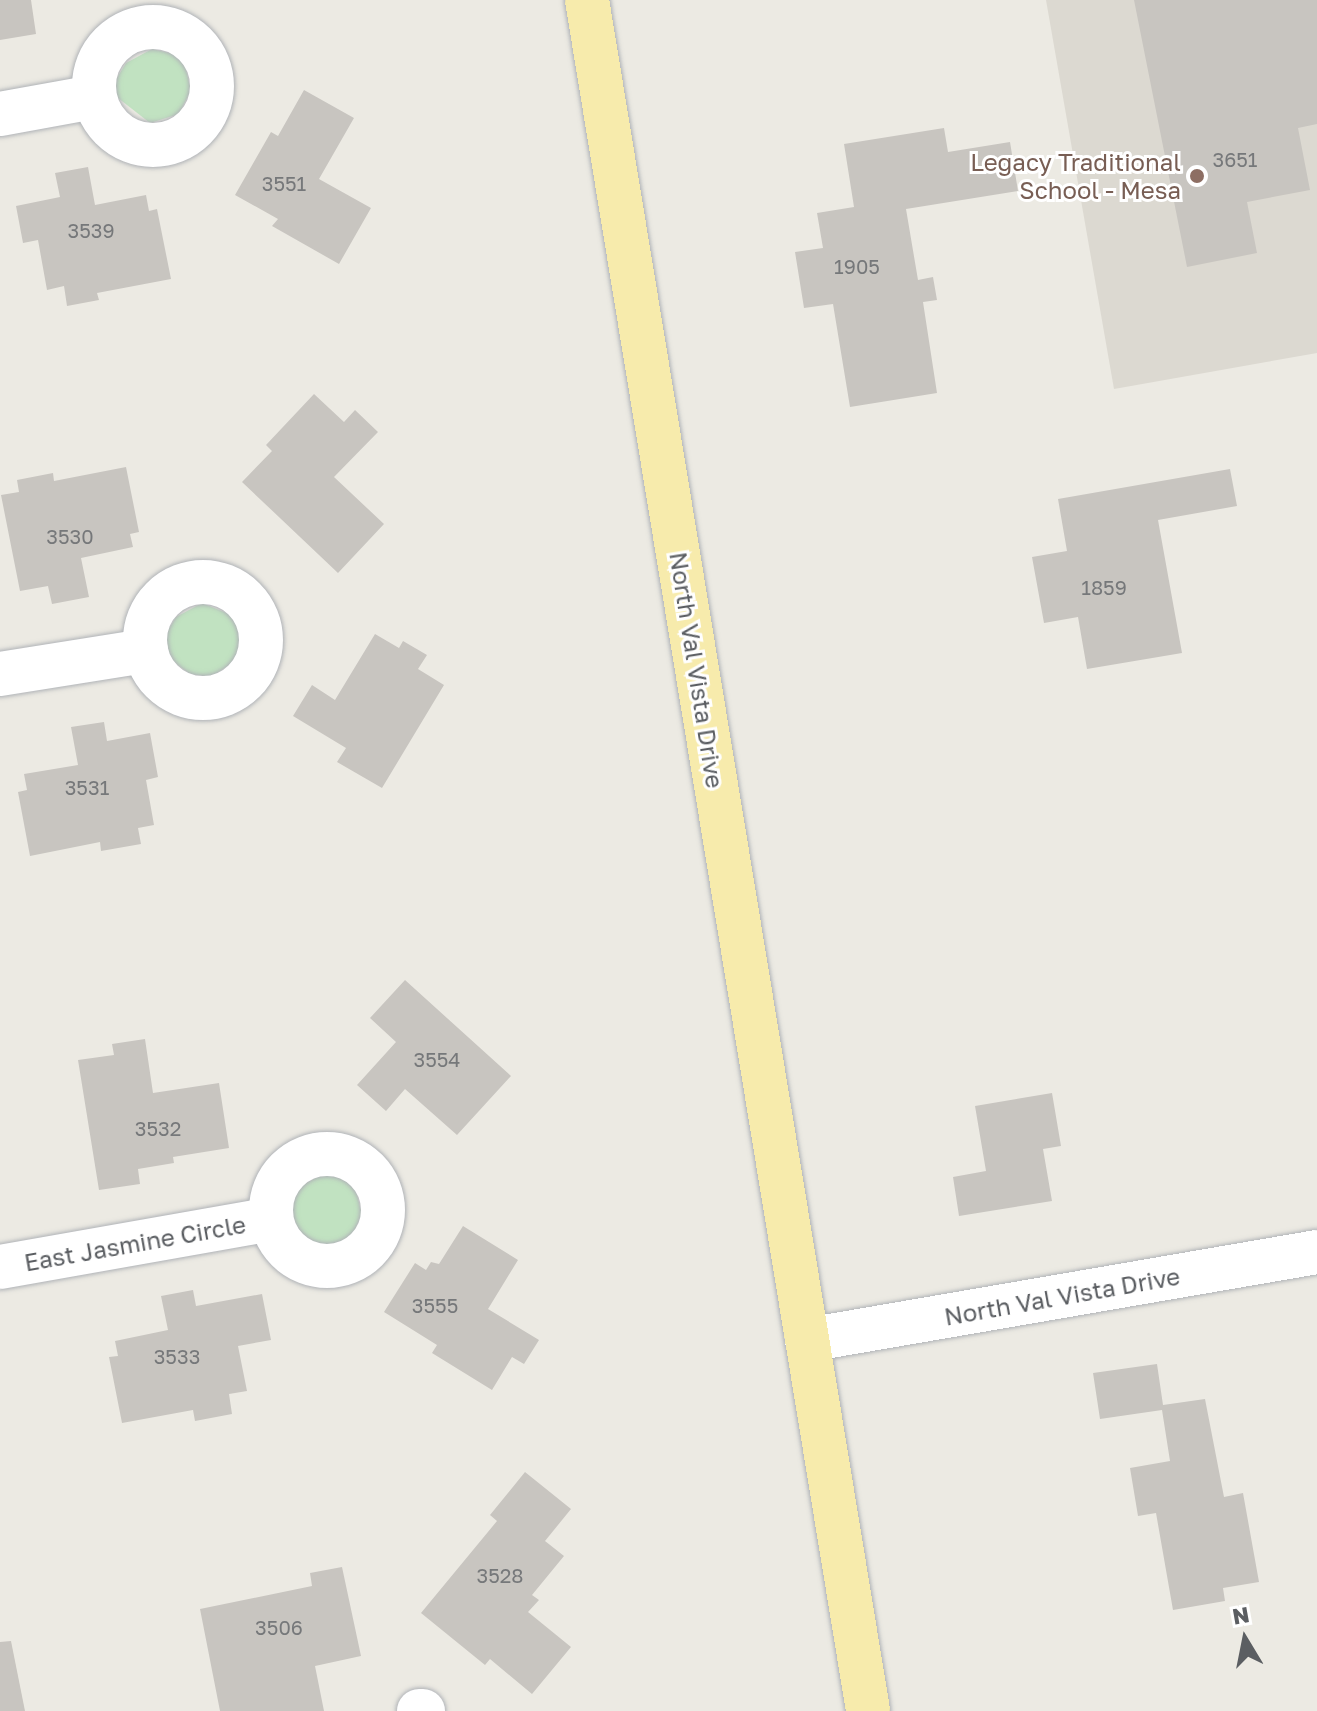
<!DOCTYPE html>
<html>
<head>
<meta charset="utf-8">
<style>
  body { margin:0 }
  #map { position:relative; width:1317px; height:1711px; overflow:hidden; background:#eceae3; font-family:"Golos Text",sans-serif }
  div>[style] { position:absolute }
  .education>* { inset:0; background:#dcd9d1 }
  .green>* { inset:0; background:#c1e2c1 }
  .building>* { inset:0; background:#c8c5c0 }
  .roads { filter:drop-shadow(0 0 2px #b0b3b7) drop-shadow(0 0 2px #b0b3b7) }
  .minor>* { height:44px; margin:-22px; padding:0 22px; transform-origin:22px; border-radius:22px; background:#fff }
  .minor>.ring { margin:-22px; padding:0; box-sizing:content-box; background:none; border:44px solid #fff; border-radius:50% }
  .major>* { height:44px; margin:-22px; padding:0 22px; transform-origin:22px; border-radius:22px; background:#f7ebac }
  .dots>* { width:22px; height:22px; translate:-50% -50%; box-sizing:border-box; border:4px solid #fff; border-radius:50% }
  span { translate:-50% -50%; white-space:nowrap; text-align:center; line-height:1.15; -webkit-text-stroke:6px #fff; paint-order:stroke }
  .number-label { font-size:20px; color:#76787a }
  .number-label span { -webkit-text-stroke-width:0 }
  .education-label { font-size:24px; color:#785e54 }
  .right { translate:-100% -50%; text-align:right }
  .street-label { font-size:24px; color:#5b5e62 }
  .north { position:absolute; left:1205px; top:1599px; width:80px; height:80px; -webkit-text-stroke:6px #fff; paint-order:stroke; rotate:350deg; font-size:22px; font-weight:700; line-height:32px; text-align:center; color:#5b5e62 }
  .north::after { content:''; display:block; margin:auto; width:28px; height:36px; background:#5b5e62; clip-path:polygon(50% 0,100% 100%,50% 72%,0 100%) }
</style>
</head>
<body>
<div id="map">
  <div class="education">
    <i style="clip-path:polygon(1046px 0,1317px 0,1317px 353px,1114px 389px)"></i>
  </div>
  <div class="green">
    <i style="clip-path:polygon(152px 49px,174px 54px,184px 62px,191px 90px,179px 114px,150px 123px,109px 91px,126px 63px)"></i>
    <i style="clip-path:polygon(202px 603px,234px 616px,242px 636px,235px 661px,211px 677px,190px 674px,161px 652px,161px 642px,176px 617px)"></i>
    <i style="clip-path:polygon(323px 1174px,345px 1179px,355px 1187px,362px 1215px,350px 1239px,321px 1248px,280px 1216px,297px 1188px)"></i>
  </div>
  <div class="building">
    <i style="clip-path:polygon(0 0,31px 0,36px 34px,0 40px)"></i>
    <i style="clip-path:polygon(1134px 0,1317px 0,1317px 124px,1298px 128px,1310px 190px,1247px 202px,1257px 253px,1187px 267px)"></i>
    <i style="clip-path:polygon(304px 90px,354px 118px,319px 179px,371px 208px,339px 264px,272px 226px,278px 219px,235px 195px,271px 132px,278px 136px)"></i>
    <i style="clip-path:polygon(944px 128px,948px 152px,1010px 142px,1018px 191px,906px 209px,918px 280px,933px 277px,937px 300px,923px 302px,937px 393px,850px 407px,833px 304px,804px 308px,795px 252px,823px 248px,817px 213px,854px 207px,844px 144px)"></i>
    <i style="clip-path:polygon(88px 167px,95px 205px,146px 195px,149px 211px,157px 209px,171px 279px,97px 293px,99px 300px,67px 306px,64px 286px,47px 290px,38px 240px,23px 243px,16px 206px,60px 197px,55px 173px)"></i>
    <i style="clip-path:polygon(314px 394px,344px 422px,355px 410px,378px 432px,334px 477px,384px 524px,338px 573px,242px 482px,272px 451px,266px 445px)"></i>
    <i style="clip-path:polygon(126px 467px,139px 532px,130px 534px,133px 547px,81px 558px,89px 597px,52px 604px,48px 586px,20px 591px,1px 495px,19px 492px,17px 480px,53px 473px,54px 481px)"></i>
    <i style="clip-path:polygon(1230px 469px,1237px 506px,1158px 520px,1182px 653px,1087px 669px,1078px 617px,1044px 623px,1032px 557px,1067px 551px,1058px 499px)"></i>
    <i style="clip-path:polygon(375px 634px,399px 648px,403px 641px,427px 655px,418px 669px,444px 685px,382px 788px,337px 762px,346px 748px,293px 716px,312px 685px,335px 700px)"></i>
    <i style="clip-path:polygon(104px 722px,107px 741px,150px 733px,158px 777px,146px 780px,154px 825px,138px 828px,141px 844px,101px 851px,100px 842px,30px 856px,18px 792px,27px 790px,24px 774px,78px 765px,71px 727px)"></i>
    <i style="clip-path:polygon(405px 980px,511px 1076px,457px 1135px,405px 1089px,386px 1111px,357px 1085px,396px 1042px,370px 1018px)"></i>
    <i style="clip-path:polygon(145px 1039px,153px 1093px,219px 1083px,229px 1148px,173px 1157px,174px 1163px,138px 1169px,140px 1184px,99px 1190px,78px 1060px,114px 1055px,112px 1044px)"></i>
    <i style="clip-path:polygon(1052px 1093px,1061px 1146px,1043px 1149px,1052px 1201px,959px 1216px,953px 1177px,986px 1171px,975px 1106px)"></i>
    <i style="clip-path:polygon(463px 1226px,518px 1260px,488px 1309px,539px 1340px,524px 1364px,512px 1357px,492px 1390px,432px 1353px,437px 1345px,384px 1312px,415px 1263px,426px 1270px,431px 1262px,439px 1264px)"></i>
    <i style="clip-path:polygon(193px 1290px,196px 1306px,262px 1294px,271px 1340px,238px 1346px,247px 1391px,229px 1394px,232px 1414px,195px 1421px,193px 1410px,122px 1423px,109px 1357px,118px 1356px,115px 1341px,168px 1330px,161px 1296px)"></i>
    <i style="clip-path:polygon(1157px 1364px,1163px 1405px,1205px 1399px,1224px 1497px,1243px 1493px,1259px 1582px,1223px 1588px,1225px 1601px,1173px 1610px,1156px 1513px,1138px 1516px,1130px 1468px,1170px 1461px,1162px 1410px,1100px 1419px,1093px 1373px)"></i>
    <i style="clip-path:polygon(525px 1472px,571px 1509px,545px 1541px,564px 1556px,532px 1595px,539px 1600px,528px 1612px,571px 1647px,532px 1694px,490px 1659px,485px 1665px,421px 1613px,497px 1521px,490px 1515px)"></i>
    <i style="clip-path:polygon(342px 1567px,361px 1656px,315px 1666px,324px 1711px,220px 1711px,200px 1609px,312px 1586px,310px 1573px)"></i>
    <i style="clip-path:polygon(11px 1641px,25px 1711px,0 1711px,0 1642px)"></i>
  </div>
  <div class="roads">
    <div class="minor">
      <i class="ring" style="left:94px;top:27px;width:74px;height:74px"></i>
      <i style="left:0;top:114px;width:96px;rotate:-10.3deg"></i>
      <i class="ring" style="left:145px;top:582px;width:72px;height:72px"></i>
      <i style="left:0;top:674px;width:148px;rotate:-9deg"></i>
      <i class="ring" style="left:271px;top:1154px;width:68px;height:68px"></i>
      <i style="left:0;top:1267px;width:275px;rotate:-10deg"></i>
      <i style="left:807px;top:1340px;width:518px;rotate:-9.79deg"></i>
      <i style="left:419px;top:1711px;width:4px"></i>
    </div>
    <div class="major">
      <i style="left:587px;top:0;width:1734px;rotate:80.67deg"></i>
    </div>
  </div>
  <div class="dots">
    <i style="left:1197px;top:176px;background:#8d6e63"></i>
  </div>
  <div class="number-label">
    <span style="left:1235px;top:159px">3651</span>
    <span style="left:284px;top:183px">3551</span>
    <span style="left:91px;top:230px">3539</span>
    <span style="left:857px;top:266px">1905</span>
    <span style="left:70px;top:536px">3530</span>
    <span style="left:1104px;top:587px">1859</span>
    <span style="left:87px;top:787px">3531</span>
    <span style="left:437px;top:1059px">3554</span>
    <span style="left:158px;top:1128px">3532</span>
    <span style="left:435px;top:1305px">3555</span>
    <span style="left:177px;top:1356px">3533</span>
    <span style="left:500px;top:1575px">3528</span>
    <span style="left:279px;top:1627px">3506</span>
  </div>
  <div class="education-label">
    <span class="right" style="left:1181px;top:176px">Legacy Traditional<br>School - Mesa</span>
  </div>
  <div class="street-label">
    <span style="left:697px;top:670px;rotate:81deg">North Val Vista Drive</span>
    <span style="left:135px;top:1243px;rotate:-10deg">East Jasmine Circle</span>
    <span style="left:1062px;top:1296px;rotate:-10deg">North Val Vista Drive</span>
  </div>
  <div class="north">N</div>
</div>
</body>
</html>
